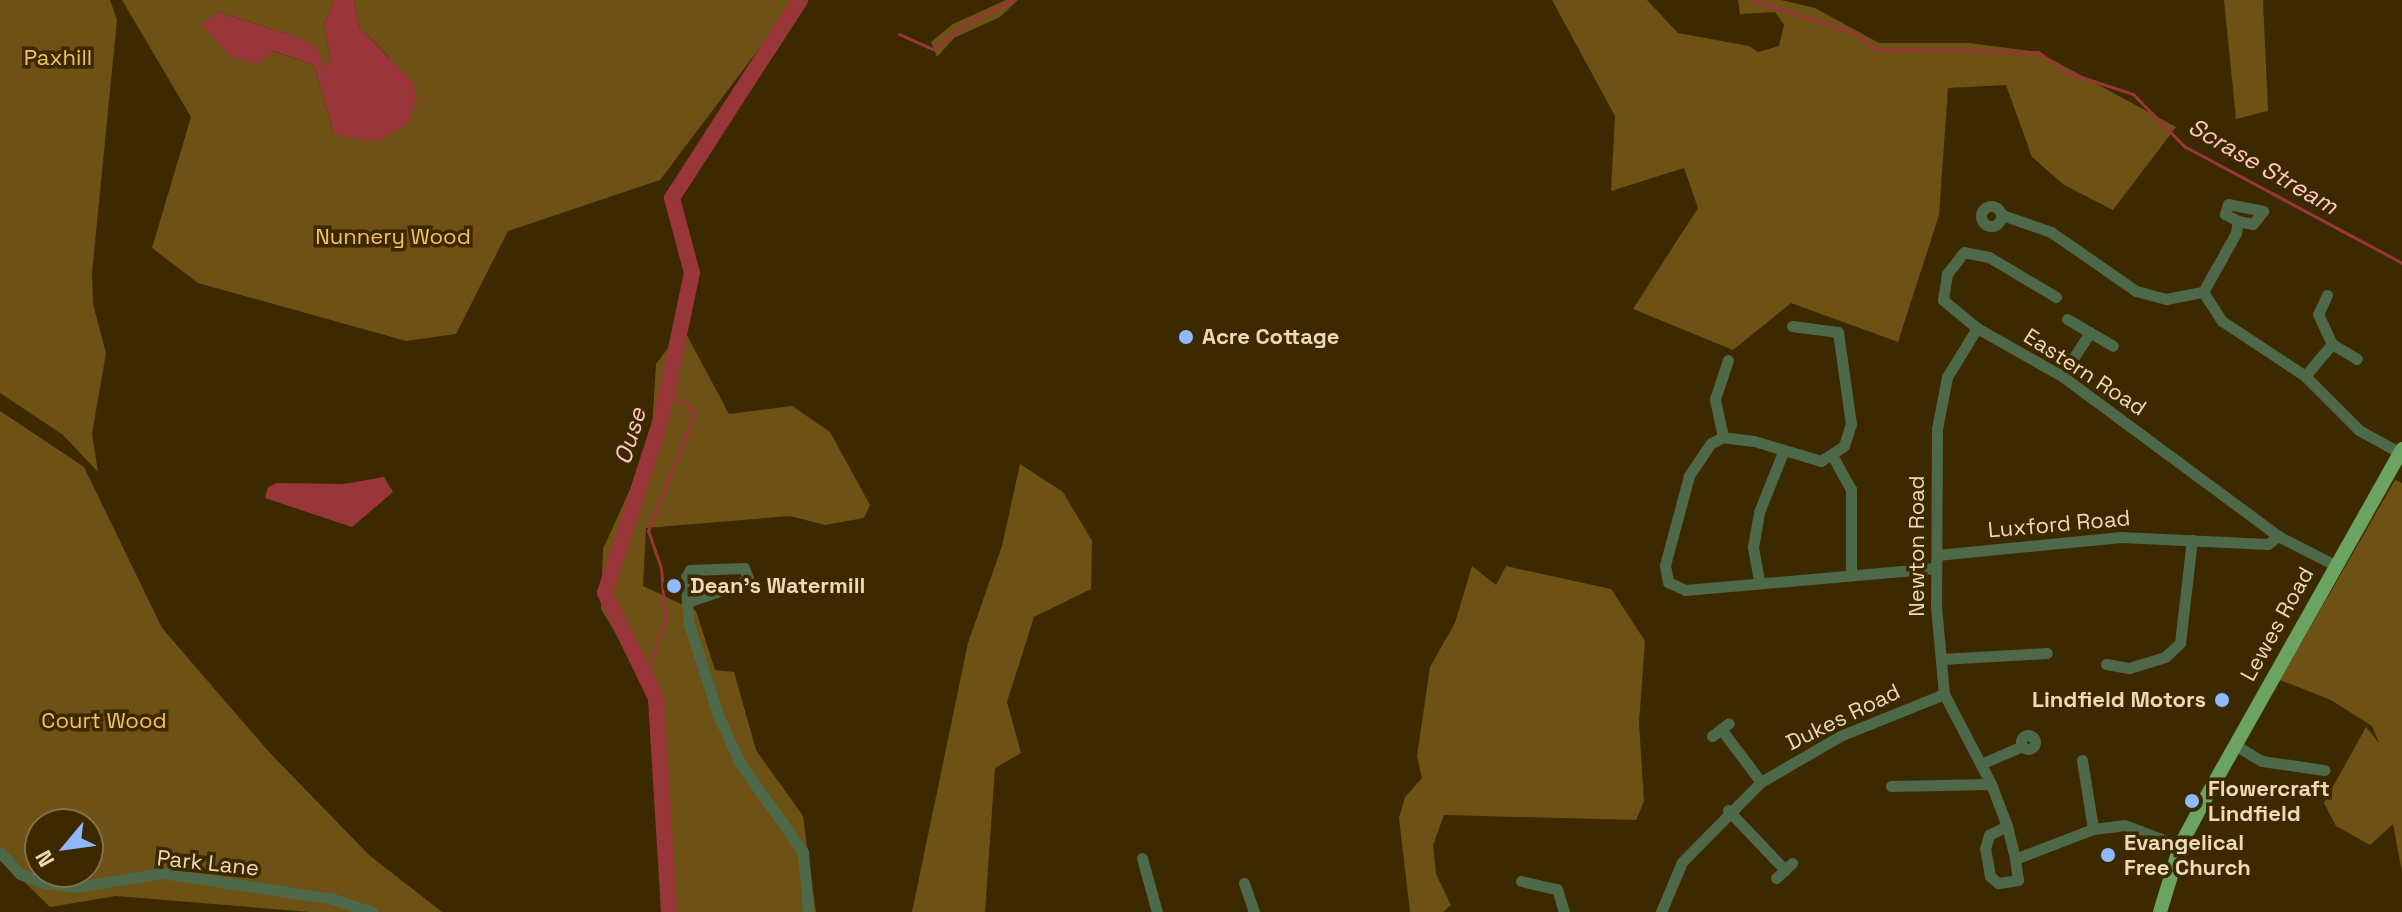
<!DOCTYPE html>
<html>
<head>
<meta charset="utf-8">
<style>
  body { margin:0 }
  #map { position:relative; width:2402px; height:912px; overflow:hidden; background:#3c2900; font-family:"Space Grotesk",sans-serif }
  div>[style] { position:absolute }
  .green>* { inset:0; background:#6e5114 }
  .water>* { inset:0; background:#98363a }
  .stream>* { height:3px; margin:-1.5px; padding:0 1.5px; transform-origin:1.5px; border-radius:1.5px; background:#98363a }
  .river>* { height:16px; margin:-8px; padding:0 8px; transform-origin:8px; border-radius:8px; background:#98363a }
  .minor>* { height:11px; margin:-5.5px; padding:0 5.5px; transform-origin:5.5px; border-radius:5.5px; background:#4e6949 }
  .minor>.ring { margin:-5.5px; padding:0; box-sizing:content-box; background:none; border:11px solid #4e6949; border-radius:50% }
  .major>* { height:14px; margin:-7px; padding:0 7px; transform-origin:7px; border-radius:7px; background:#6ba462 }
  .dots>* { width:22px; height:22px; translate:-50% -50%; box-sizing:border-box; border:4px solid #3c2900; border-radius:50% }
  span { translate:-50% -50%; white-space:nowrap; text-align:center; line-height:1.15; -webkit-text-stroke:7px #3c2900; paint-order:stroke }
  .park-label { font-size:22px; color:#f6c260 }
  .poi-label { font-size:22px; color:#eedab7; font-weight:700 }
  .left { translate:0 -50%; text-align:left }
  .right { translate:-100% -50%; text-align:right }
  .street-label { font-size:22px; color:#eedab7 }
  .water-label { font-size:24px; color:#ffc7c5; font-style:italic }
  .north { position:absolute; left:24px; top:808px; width:80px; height:80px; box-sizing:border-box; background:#3c2900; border:2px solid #837049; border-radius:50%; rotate:241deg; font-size:22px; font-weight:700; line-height:32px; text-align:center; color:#eedab7 }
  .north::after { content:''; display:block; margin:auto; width:28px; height:36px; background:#90b8fd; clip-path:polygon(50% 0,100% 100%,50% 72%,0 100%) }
</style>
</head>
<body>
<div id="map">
  <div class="green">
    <i style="clip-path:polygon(0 0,110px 0,117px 20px,92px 273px,93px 304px,106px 353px,92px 434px,98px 472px,63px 435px,0 393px)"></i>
    <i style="clip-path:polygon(122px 0,334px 0,324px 25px,330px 55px,325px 73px,288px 34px,218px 12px,272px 51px,314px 65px,334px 134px,390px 58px,360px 28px,354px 0,796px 0,660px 180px,508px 231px,456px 334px,406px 341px,198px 283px,152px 248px,191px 117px)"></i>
    <i style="clip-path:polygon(1006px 0,1018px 0,1000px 17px,954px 38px,937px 57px,931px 42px,953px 24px)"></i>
    <i style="clip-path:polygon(1552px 0,1647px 0,1678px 33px,1749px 46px,1758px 52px,1779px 46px,1784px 25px,1775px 12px,1740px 14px,1738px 0,1781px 0,1815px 8px,1879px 43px,1969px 43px,2038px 52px,2176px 127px,2113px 210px,2064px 185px,2032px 157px,2006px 85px,1948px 88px,1939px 215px,1898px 342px,1791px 303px,1733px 350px,1633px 309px,1698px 208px,1684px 168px,1611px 191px,1615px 116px)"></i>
    <i style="clip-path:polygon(2224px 0,2263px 0,2268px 111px,2236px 119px)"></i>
    <i style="clip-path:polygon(683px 328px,729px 414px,792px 406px,830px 432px,870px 505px,864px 518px,825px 525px,790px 516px,646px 528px,643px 586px,696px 611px,715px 670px,734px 672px,756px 750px,803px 816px,816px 912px,666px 912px,648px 688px,601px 609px,603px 549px,651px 443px,656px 364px)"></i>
    <i style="clip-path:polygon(evenodd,0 411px,84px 467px,162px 628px,269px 752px,369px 855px,442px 912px,310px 912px,116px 896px,50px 907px,0 858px,0 411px,40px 824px,88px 824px,88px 872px,40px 872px,40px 824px)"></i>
    <i style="clip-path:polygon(1020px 464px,1063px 492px,1092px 541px,1091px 589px,1034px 617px,1007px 702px,1021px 753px,995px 768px,985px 912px,912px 912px,968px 643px,1002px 546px)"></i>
    <i style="clip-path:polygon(2395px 480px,2402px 483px,2402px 872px,2393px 824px,2370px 845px,2336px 826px,2324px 803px,2366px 727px,2379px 743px,2372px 726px,2331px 700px,2280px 680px)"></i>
    <i style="clip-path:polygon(1472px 566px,1496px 585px,1506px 566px,1611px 589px,1645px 641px,1639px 723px,1644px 801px,1636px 820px,1444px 815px,1433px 845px,1436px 874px,1451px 905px,1443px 912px,1410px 912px,1399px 818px,1405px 797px,1422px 778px,1417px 756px,1430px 667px,1455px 623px)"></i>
  </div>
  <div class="water">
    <i style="clip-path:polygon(334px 0,354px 0,360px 28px,412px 81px,417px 97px,409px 124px,375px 142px,334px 134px,314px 65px,273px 51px,259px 64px,231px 57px,202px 25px,218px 12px,288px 34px,316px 45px,325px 71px,330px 55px,324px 25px)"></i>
    <i style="clip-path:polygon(384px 477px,393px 492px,352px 527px,265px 498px,268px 487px,277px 483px,343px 484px)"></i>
  </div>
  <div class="stream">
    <i style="left:1752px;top:0;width:107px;rotate:17.9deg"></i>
    <i style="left:1854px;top:33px;width:27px;rotate:36deg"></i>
    <i style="left:1876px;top:49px;width:162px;rotate:1.1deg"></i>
    <i style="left:2038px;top:52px;width:34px;rotate:36deg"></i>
    <i style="left:2066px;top:72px;width:71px;rotate:18.2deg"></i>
    <i style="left:2133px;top:94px;width:73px;rotate:45.6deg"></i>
    <i style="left:2184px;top:146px;width:247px;rotate:28.2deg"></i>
    <i style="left:899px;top:34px;width:37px;rotate:24deg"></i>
    <i style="left:933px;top:49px;width:37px;rotate:-38deg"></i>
    <i style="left:962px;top:26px;width:57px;rotate:-27deg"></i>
    <i style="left:646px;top:677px;width:62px;rotate:-72.1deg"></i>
    <i style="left:665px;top:618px;width:50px;rotate:-94.6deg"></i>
    <i style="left:661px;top:568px;width:39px;rotate:-109deg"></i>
    <i style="left:648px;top:531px;width:125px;rotate:-68.4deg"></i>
    <i style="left:694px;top:415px;width:10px;rotate:-114deg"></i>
    <i style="left:690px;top:406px;width:29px;rotate:-151deg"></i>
  </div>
  <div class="river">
    <i style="left:669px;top:912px;width:214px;rotate:-93.5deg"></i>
    <i style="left:656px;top:698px;width:117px;rotate:-115.9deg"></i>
    <i style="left:605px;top:593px;width:182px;rotate:-72.1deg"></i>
    <i style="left:661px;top:420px;width:150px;rotate:-78.1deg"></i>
    <i style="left:692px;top:273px;width:78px;rotate:-104.9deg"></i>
    <i style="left:672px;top:198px;width:236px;rotate:-57.1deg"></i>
  </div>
  <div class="minor">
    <i class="ring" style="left:1981px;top:206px;width:9px;height:9px"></i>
    <i style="left:2002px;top:215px;width:52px;rotate:19.1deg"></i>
    <i style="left:2051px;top:232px;width:103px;rotate:34.8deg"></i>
    <i style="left:2136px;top:291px;width:31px;rotate:15deg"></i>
    <i style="left:2166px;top:299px;width:38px;rotate:-11deg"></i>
    <i style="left:2203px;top:292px;width:35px;rotate:57deg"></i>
    <i style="left:2222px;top:321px;width:100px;rotate:33.5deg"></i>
    <i style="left:2305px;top:376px;width:76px;rotate:45deg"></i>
    <i style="left:2359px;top:430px;width:47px;rotate:29.3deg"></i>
    <i style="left:2203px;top:292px;width:68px;rotate:-60.8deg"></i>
    <i style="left:2236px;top:233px;width:12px;rotate:-81deg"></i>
    <i style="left:2238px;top:221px;width:15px;rotate:-152deg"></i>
    <i style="left:2225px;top:214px;width:10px;rotate:-73deg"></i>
    <i style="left:2228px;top:204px;width:36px;rotate:11deg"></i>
    <i style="left:2263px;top:211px;width:16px;rotate:128deg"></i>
    <i style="left:2253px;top:224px;width:15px;rotate:-169deg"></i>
    <i style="left:2327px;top:295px;width:21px;rotate:115deg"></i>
    <i style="left:2318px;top:314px;width:33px;rotate:65deg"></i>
    <i style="left:2332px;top:344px;width:29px;rotate:31deg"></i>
    <i style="left:2056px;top:297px;width:78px;rotate:-149.2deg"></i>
    <i style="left:1989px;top:257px;width:25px;rotate:-169deg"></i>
    <i style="left:1964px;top:252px;width:28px;rotate:128deg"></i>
    <i style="left:1947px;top:274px;width:26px;rotate:99deg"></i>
    <i style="left:1943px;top:300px;width:44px;rotate:39.5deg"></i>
    <i style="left:1977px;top:328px;width:98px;rotate:29.5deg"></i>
    <i style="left:2062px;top:376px;width:269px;rotate:36.5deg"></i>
    <i style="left:2278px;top:536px;width:64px;rotate:27deg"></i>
    <i style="left:2067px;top:319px;width:53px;rotate:30.4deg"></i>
    <i style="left:1792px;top:326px;width:46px;rotate:7.4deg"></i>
    <i style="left:1838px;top:332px;width:93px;rotate:82deg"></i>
    <i style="left:1851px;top:424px;width:23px;rotate:108deg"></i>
    <i style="left:1844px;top:446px;width:27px;rotate:147deg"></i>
    <i style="left:1821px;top:461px;width:70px;rotate:-163.4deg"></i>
    <i style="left:1754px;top:441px;width:31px;rotate:-173deg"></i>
    <i style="left:1723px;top:437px;width:13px;rotate:153deg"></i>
    <i style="left:1711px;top:443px;width:40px;rotate:124deg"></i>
    <i style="left:1689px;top:476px;width:92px;rotate:105.1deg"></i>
    <i style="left:1665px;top:565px;width:17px;rotate:80deg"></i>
    <i style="left:1668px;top:582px;width:19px;rotate:25deg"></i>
    <i style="left:1685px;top:590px;width:252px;rotate:-5deg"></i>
    <i style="left:1977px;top:328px;width:57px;rotate:121.5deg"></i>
    <i style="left:1947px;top:377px;width:53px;rotate:100.9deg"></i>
    <i style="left:1937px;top:429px;width:177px;rotate:90.3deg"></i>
    <i style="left:1936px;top:606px;width:88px;rotate:84.8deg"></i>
    <i style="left:1944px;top:694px;width:102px;rotate:62.4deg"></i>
    <i style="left:1991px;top:784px;width:45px;rotate:69.1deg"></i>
    <i style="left:2007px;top:826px;width:34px;rotate:76deg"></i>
    <i style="left:2015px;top:859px;width:21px;rotate:82deg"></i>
    <i style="left:2018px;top:880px;width:20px;rotate:171deg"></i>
    <i style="left:1998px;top:883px;width:11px;rotate:-139deg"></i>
    <i style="left:1990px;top:876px;width:27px;rotate:-100deg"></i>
    <i style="left:1985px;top:849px;width:15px;rotate:-74deg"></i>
    <i style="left:1989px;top:835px;width:20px;rotate:-27deg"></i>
    <i style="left:2062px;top:376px;width:52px;rotate:-57.5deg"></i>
    <i style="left:2305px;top:376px;width:42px;rotate:-49.8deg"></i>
    <i style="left:1723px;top:437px;width:39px;rotate:-102deg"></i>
    <i style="left:1715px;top:399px;width:41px;rotate:-71.6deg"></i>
    <i style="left:1833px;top:457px;width:37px;rotate:61deg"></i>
    <i style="left:1851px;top:489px;width:84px;rotate:90deg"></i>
    <i style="left:1937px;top:555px;width:185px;rotate:-5.6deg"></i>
    <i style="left:2121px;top:537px;width:147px;rotate:2.7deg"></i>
    <i style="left:2268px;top:544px;width:13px;rotate:-39deg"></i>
    <i style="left:1759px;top:581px;width:35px;rotate:-100deg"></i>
    <i style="left:1753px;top:547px;width:36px;rotate:-80deg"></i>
    <i style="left:1759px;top:512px;width:65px;rotate:-68.2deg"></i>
    <i style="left:687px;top:602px;width:56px;rotate:-18.8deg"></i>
    <i style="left:740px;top:584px;width:10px;rotate:-37deg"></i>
    <i style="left:748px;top:578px;width:11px;rotate:-112deg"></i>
    <i style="left:744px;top:568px;width:54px;rotate:177.9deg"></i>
    <i style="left:690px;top:570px;width:8px;rotate:120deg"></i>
    <i style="left:686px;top:577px;width:25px;rotate:88deg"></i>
    <i style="left:687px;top:602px;width:22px;rotate:85deg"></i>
    <i style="left:689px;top:624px;width:96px;rotate:72.3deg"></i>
    <i style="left:718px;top:715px;width:53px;rotate:65.4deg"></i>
    <i style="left:740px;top:763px;width:109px;rotate:54.7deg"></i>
    <i style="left:803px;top:852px;width:60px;rotate:85.2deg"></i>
    <i style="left:1941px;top:659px;width:106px;rotate:-3.2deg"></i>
    <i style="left:2106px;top:664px;width:23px;rotate:10deg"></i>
    <i style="left:2129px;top:668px;width:38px;rotate:-17deg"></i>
    <i style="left:2165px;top:657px;width:21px;rotate:-43deg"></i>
    <i style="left:2180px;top:643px;width:104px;rotate:-83.4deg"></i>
    <i style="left:1721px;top:729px;width:66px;rotate:53deg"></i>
    <i class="ring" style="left:2021px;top:735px;width:3px;height:3px"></i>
    <i style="left:1712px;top:736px;width:21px;rotate:-37deg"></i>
    <i style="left:2235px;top:745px;width:31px;rotate:31deg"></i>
    <i style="left:2262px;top:761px;width:63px;rotate:8.3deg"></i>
    <i style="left:2082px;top:760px;width:70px;rotate:80.9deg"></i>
    <i style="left:1981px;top:764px;width:45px;rotate:-23.7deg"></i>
    <i style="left:1891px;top:786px;width:100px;rotate:-1.1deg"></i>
    <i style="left:1728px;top:810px;width:83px;rotate:46.5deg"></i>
    <i style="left:0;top:852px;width:30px;rotate:48deg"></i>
    <i style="left:20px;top:874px;width:27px;rotate:20deg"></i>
    <i style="left:45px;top:883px;width:30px;rotate:8deg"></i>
    <i style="left:75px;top:887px;width:88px;rotate:-9.1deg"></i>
    <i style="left:162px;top:873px;width:173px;rotate:8.6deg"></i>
    <i style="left:333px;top:899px;width:41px;rotate:18.4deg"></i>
    <i style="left:1142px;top:858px;width:56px;rotate:74.5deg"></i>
    <i style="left:2015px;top:859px;width:84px;rotate:-21deg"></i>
    <i style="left:2093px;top:829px;width:31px;rotate:-7deg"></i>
    <i style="left:2124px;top:825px;width:60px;rotate:20.6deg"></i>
    <i style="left:1776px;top:878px;width:22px;rotate:-43deg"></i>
    <i style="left:1521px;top:881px;width:37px;rotate:13deg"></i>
    <i style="left:1557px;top:889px;width:24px;rotate:73deg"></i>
    <i style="left:1244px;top:883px;width:31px;rotate:71deg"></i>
    <i style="left:1661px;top:912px;width:54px;rotate:-67.2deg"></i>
    <i style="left:1682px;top:862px;width:112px;rotate:-45.4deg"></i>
    <i style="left:1761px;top:782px;width:91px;rotate:-30.2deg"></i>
    <i style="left:1840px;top:736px;width:112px;rotate:-22deg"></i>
  </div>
  <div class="major">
    <i style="left:2160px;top:912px;width:69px;rotate:-73.1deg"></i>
    <i style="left:2180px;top:846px;width:51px;rotate:-61.9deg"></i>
    <i style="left:2204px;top:801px;width:404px;rotate:-60.6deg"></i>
  </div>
  <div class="dots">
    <i style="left:1186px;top:337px;background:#90b8fd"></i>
    <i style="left:674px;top:586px;background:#90b8fd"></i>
    <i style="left:2222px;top:700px;background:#90b8fd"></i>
    <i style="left:2192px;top:801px;background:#90b8fd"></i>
    <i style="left:2108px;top:855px;background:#90b8fd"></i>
  </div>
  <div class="park-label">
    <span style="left:58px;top:58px">Paxhill</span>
    <span style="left:393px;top:237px">Nunnery Wood</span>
    <span style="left:104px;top:721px">Court Wood</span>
  </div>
  <div class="poi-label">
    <span class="left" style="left:1202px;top:337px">Acre Cottage</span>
    <span class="left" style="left:690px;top:586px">Dean's Watermill</span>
    <span class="right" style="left:2206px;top:700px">Lindfield Motors</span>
    <span class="left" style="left:2208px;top:801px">Flowercraft<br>Lindfield</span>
    <span class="left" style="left:2124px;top:855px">Evangelical<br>Free Church</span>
  </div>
  <div class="street-label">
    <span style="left:2085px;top:372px;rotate:33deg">Eastern Road</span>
    <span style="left:2059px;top:524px;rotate:-5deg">Luxford Road</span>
    <span style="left:1917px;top:546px;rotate:-90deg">Newton Road</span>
    <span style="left:2277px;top:624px;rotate:-61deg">Lewes Road</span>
    <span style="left:1843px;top:717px;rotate:-26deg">Dukes Road</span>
    <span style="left:208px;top:863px;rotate:6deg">Park Lane</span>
  </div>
  <div class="water-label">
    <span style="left:2263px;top:166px;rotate:30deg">Scrase Stream</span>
    <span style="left:630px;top:436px;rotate:-73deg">Ouse</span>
  </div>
  <div class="north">N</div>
</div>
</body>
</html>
